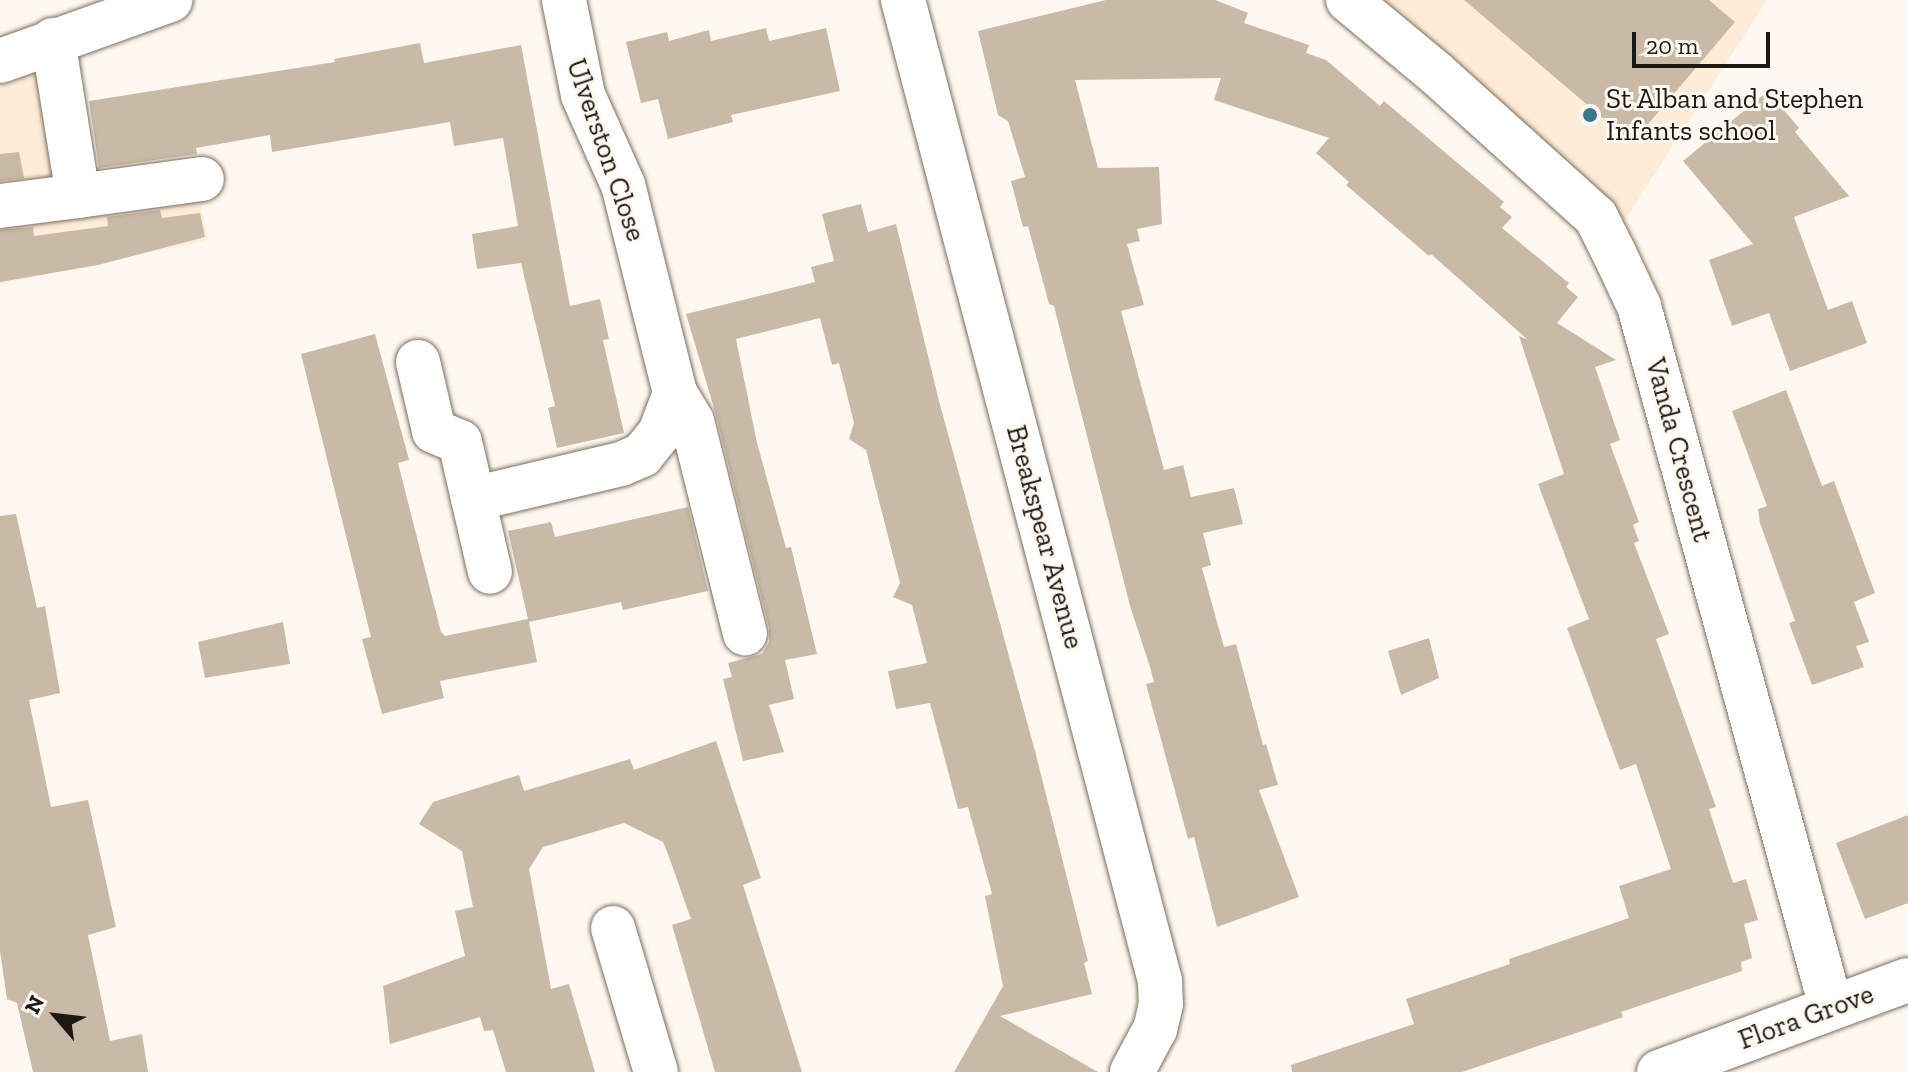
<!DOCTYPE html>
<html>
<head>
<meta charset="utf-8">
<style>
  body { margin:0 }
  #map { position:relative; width:1908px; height:1072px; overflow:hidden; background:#fef8f0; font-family:"Zilla Slab",serif }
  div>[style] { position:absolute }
  .built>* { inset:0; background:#fdecd8 }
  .building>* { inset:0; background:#c9b9a7 }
  .roads { filter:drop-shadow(0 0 2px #7c6f5e) drop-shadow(0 0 2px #7c6f5e) }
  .minor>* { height:44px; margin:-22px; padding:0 22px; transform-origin:22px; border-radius:22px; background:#fff }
  .dots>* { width:22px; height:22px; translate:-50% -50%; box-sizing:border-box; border:4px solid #fef8f0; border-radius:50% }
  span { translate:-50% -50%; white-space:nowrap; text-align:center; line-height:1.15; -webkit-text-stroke:6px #fef8f0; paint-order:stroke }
  .poi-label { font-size:28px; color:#1d1811 }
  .left { translate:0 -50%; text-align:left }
  .street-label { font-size:28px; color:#1d1811 }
  .north { position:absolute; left:16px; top:976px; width:80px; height:80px; -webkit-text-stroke:6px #fef8f0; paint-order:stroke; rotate:298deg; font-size:22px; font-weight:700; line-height:32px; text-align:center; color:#1d1811 }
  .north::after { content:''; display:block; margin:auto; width:28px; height:36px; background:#1d1811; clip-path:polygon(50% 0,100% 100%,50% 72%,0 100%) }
  .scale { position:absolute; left:1632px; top:32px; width:138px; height:36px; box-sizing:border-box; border:4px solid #1d1811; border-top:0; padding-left:10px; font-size:24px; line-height:28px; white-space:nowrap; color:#1d1811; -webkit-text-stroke:6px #fef8f0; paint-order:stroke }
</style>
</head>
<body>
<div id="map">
  <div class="built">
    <i style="clip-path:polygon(1378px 0,1767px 0,1607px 248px)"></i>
    <i style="clip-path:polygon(70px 63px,86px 189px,194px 172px,208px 240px,0 284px,0 87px)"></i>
  </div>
  <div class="building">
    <i style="clip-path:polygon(1106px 0,1215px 0,1248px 13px,1244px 23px,1309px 45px,1306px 53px,1326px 60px,1380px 106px,1384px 101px,1504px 202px,1500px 207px,1512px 217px,1502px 228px,1569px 283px,1566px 287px,1578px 297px,1557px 323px,1616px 360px,1595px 367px,1620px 440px,1610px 444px,1639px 522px,1633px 525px,1639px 541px,1634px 543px,1669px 634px,1656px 639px,1716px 807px,1709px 809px,1733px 883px,1746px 879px,1758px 920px,1744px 924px,1752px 958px,1741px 962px,1742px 971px,1621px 1012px,1623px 1017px,1462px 1072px,1292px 1072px,1291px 1065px,1414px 1024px,1406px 999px,1510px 964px,1509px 959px,1629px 918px,1619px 886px,1671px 869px,1636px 764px,1620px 770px,1567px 628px,1589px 619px,1538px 484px,1564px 474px,1519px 336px,1528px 340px,1431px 254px,1429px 256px,1346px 185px,1349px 182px,1316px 153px,1329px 138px,1214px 100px,1221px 78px,1075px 80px,1098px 168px,1159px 167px,1162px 224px,1137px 229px,1140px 241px,1127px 244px,1144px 305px,1121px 311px,1164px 470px,1183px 465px,1191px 497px,1234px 488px,1243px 524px,1203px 533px,1211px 565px,1202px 568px,1224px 647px,1236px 644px,1263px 745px,1266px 744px,1278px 785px,1259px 790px,1299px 897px,1217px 927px,1194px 837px,1188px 839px,1146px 684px,1154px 682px,1150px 667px,1130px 606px,1054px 306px,1049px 304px,1028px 226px,1023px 227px,1011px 181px,1025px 177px,1008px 121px,998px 115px,978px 31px)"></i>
    <i style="clip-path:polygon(1464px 0,1709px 0,1735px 22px,1632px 143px)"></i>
    <i style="clip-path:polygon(766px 28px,769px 41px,826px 28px,840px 91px,731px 115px,733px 122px,668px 139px,658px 99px,641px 103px,626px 42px,667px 32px,669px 41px,709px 30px,711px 41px)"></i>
    <i style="clip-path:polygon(420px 43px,424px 63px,521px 45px,570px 306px,600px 299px,609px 339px,603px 340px,624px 433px,557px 448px,548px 408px,555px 406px,521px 263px,477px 269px,472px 234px,518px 226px,503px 138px,454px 146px,450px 122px,272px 152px,270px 135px,196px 148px,197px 154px,99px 168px,89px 101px,335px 62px,334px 59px)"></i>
    <i style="clip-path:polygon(1768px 91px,1799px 128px,1795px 132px,1849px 196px,1794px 217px,1828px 310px,1852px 301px,1867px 343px,1790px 371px,1769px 313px,1732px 326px,1709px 260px,1753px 244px,1683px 161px)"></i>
    <i style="clip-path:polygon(19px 152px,24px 178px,0 181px,0 154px)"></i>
    <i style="clip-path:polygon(861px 204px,868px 232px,896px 224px,939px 401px,1035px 751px,1088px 961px,1084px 963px,1092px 994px,1000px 1016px,1098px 1072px,954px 1072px,1003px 986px,985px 896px,992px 894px,968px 807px,958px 809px,930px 703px,896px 709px,888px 671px,927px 663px,912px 605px,893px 597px,900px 583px,866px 450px,849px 439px,854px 423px,839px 363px,832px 365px,820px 318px,736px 339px,757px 443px,786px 548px,791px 547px,817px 654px,785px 660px,794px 699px,769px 705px,784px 752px,743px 761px,723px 679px,732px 677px,728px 663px,762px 654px,769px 642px,769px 628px,716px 415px,686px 314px,815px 282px,811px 267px,834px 261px,822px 214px)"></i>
    <i style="clip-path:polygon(160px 210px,162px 218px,200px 213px,205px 237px,98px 265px,0 282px,0 230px,33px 227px,34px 236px,108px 226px,107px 217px)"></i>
    <i style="clip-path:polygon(375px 334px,409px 460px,398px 463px,441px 632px,445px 636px,528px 619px,508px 531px,551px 522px,555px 537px,688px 507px,708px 591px,623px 610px,621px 602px,529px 622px,537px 662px,440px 681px,444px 698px,382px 714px,362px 639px,371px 637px,301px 354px)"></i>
    <i style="clip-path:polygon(1786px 390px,1822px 486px,1834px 481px,1875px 593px,1854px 602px,1869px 642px,1856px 646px,1864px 667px,1812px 685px,1789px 623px,1795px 621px,1760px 523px,1758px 509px,1767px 506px,1732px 411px)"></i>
    <i style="clip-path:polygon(16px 514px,37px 608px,45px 606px,60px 693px,29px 700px,51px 807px,88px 800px,116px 927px,88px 935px,110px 1041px,142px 1034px,148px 1072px,33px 1072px,17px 1003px,7px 999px,0 951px,0 516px)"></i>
    <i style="clip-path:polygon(283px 622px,290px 664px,205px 678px,198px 642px)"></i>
    <i style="clip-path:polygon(1429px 638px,1439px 678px,1401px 695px,1388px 651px)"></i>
    <i style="clip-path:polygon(716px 741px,761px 878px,743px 885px,802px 1072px,715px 1072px,672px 925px,691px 919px,669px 857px,663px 842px,624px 823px,543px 847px,529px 869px,551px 989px,569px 984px,595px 1072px,506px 1072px,493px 1030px,484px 1031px,480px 1017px,390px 1044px,383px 986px,465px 956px,455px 911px,473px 907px,462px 851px,419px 824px,433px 802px,519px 775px,524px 791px,630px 759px,634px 770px)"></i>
    <i style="clip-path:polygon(1908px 815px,1908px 903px,1865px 919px,1836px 843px)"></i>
  </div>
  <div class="roads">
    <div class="minor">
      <i style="left:903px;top:0;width:1014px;rotate:75.32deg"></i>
      <i style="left:1160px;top:981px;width:23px;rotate:88deg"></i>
      <i style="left:1161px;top:1004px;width:26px;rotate:103deg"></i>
      <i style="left:1155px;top:1029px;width:49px;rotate:118.1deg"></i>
      <i style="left:1348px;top:0;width:114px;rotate:39.7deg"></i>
      <i style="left:1436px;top:73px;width:215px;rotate:42deg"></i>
      <i style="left:1596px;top:217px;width:42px;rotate:63.4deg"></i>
      <i style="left:1615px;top:255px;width:56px;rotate:64.8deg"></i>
      <i style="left:1639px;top:306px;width:727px;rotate:74.68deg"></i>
      <i style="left:0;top:61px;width:181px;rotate:-19.7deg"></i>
      <i style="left:78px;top:196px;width:125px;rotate:-7.8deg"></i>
      <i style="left:0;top:206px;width:79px;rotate:-7.3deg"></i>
      <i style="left:78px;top:196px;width:158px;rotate:-99.1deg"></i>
      <i style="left:418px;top:362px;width:71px;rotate:76.9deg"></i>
      <i style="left:434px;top:431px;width:28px;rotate:23deg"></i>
      <i style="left:460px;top:442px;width:133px;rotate:77deg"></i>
      <i style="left:675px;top:393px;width:33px;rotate:59deg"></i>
      <i style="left:692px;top:421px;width:219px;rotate:76deg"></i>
      <i style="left:473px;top:499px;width:152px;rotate:-13.3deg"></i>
      <i style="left:621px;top:464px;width:23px;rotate:-23deg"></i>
      <i style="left:642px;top:455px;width:28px;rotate:-51deg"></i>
      <i style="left:660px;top:433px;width:43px;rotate:-69.4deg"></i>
      <i style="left:675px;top:393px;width:214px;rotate:-104deg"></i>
      <i style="left:623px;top:185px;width:98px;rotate:-114deg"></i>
      <i style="left:583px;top:95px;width:97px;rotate:-101.3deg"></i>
      <i style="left:613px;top:928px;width:150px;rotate:73.4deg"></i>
      <i style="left:1659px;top:1072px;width:265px;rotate:-20.3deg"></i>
    </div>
  </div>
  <div class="dots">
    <i style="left:1590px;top:115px;background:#39778c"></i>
  </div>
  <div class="poi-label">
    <span class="left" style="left:1606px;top:115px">St Alban and Stephen<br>Infants school</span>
  </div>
  <div class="street-label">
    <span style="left:606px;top:150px;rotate:71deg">Ulverston Close</span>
    <span style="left:1679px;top:450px;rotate:75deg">Vanda Crescent</span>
    <span style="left:1045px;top:537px;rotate:75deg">Breakspear Avenue</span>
    <span style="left:1806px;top:1017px;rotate:-20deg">Flora Grove</span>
  </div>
  <div class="north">N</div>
  <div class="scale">20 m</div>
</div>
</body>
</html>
